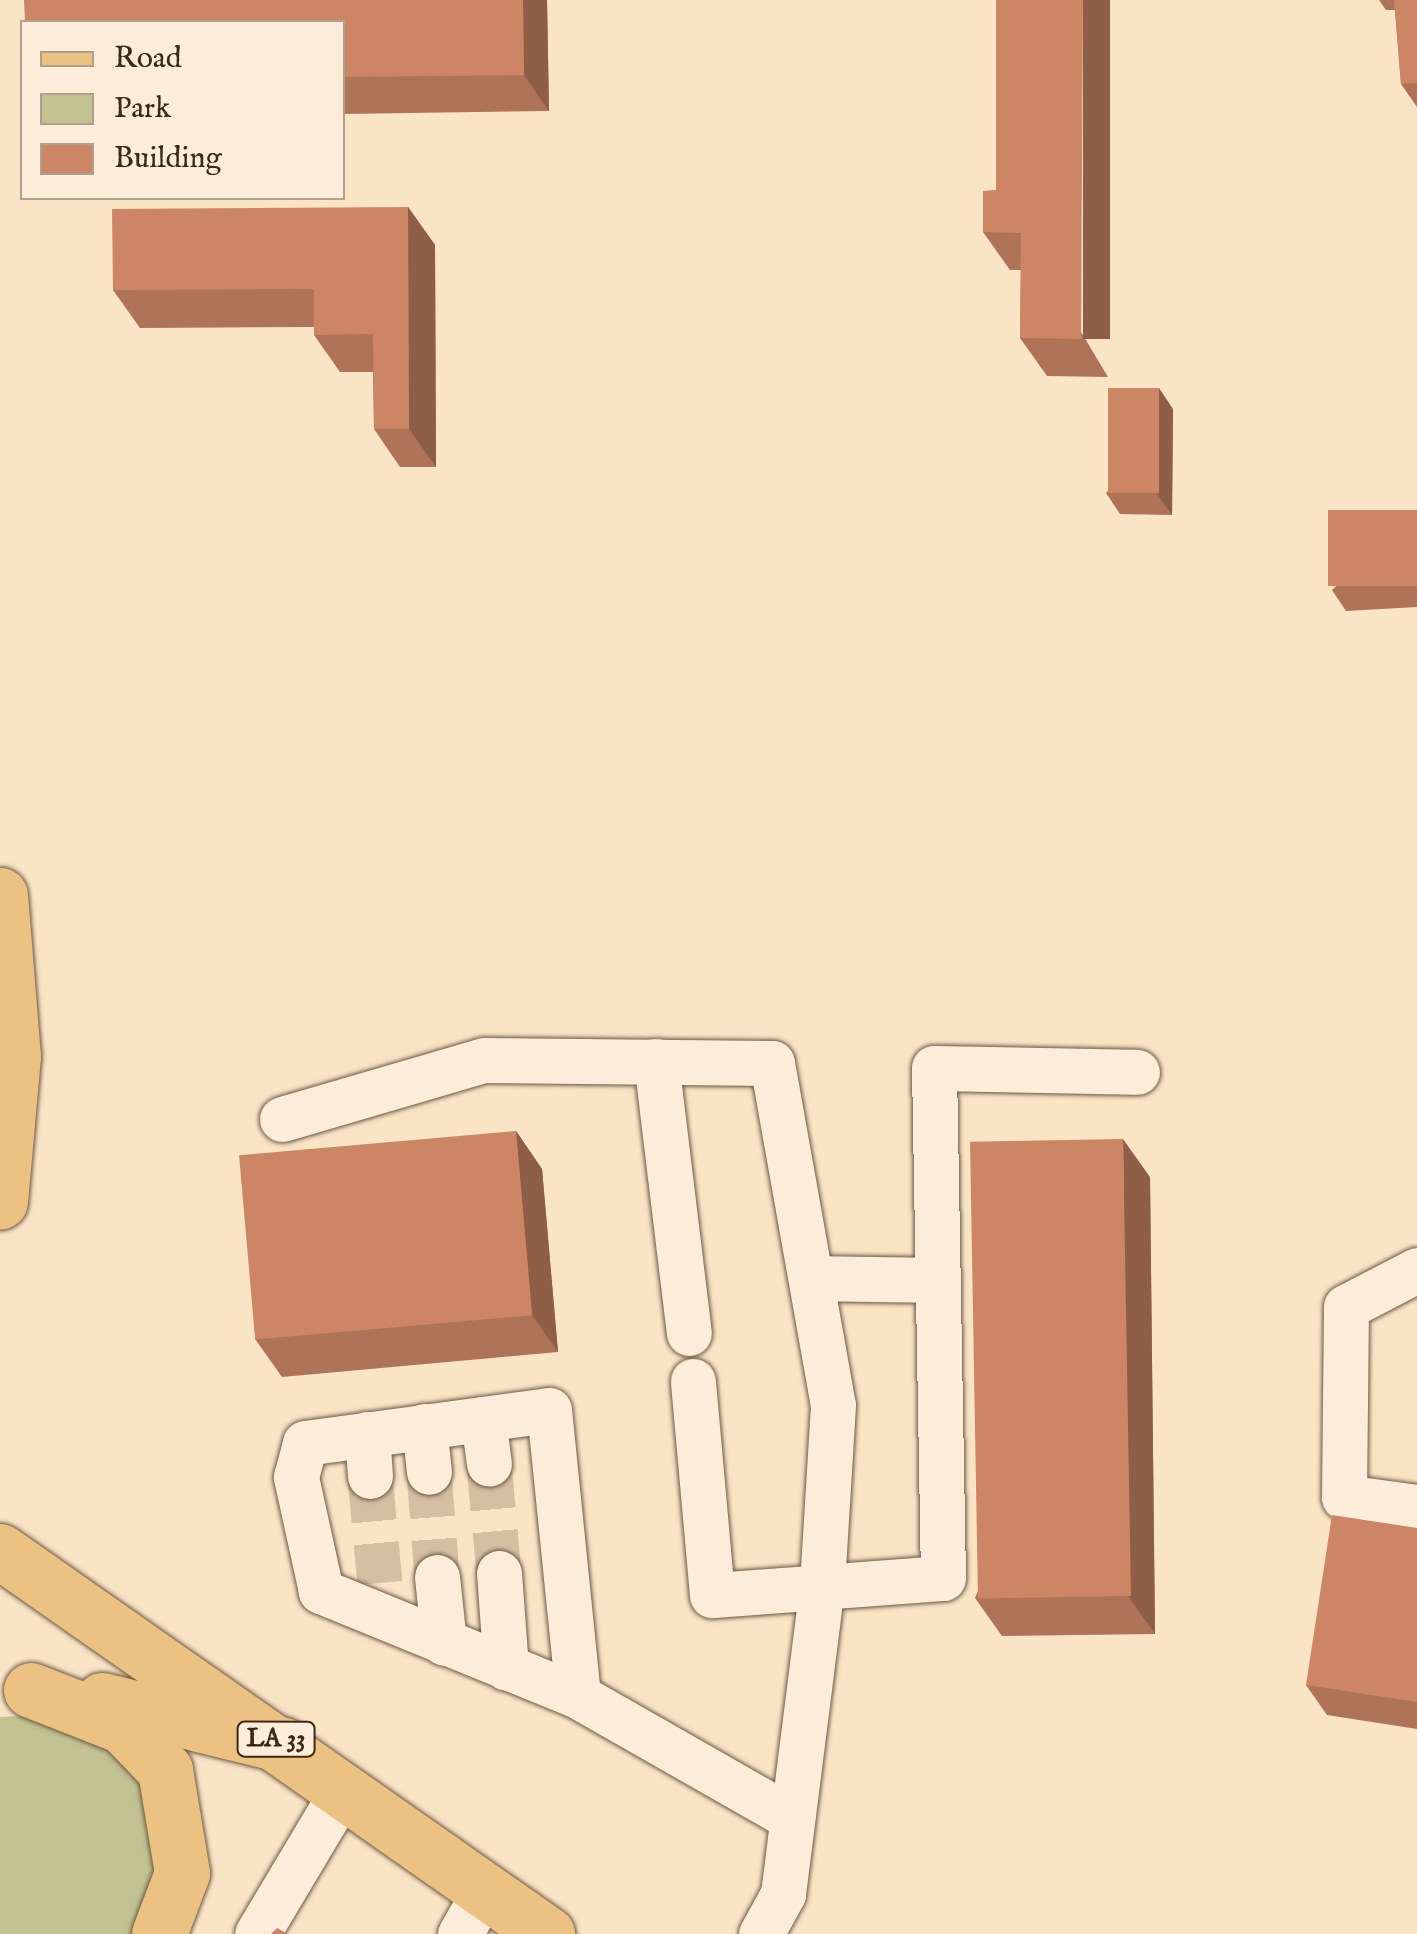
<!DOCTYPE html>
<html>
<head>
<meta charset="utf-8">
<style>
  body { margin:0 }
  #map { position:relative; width:1417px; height:1934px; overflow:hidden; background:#f9e4c6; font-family:"IM FELL English",serif }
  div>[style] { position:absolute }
  .green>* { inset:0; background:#c2c292 }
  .minor-tunnel>* { height:45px; margin-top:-22.5px; transform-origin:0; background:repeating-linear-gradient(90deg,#d4bfa3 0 45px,transparent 0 67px) }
  .roads { filter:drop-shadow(0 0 2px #6d5843) drop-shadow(0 0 2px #6d5843) }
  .minor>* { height:45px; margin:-22.5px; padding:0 22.5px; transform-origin:22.5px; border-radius:22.5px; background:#fbedda }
  .major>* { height:55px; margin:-27.5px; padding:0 27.5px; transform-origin:27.5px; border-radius:27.5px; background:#ecc283 }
  .highway>* { height:55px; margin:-27.5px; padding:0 27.5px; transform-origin:27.5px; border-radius:27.5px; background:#ecc283 }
  .wall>* { inset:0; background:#af7358 }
  .shaded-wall>* { inset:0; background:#8f5e47; transform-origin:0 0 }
  .building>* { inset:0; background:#cc8666; transform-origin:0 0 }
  span { translate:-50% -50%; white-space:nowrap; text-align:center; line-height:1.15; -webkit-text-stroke:10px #fbedda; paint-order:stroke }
  .shield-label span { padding:2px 8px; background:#fbedda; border:2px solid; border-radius:8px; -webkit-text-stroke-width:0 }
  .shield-label { font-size:25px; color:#3e2917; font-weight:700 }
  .legend { position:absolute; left:20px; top:20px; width:325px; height:180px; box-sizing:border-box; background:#fbedda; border:2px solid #af9f8c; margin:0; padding:12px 18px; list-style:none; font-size:30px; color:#3e2917 }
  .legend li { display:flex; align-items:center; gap:20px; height:50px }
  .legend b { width:50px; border:2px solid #af9f8c }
</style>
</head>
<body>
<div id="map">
  <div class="green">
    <i style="clip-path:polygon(49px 1715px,127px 1746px,169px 1818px,141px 1934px,0 1934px,0 1717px)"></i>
  </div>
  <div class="minor-tunnel">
    <i style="left:489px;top:1464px;width:109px;rotate:84.8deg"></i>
    <i style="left:429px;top:1472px;width:105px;rotate:85.6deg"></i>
    <i style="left:370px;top:1476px;width:107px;rotate:84.7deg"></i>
  </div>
  <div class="roads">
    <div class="minor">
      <i style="left:656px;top:1061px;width:274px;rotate:83.1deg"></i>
      <i style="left:282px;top:1119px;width:210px;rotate:-16.3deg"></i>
      <i style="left:484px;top:1060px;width:288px;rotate:0.6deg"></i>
      <i style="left:772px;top:1063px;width:347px;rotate:79.9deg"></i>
      <i style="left:833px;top:1405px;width:182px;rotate:93.5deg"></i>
      <i style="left:822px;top:1587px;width:110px;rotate:175.8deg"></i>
      <i style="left:712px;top:1595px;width:215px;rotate:-95.1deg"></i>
      <i style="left:1417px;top:1270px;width:80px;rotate:152.5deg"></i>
      <i style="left:1346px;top:1307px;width:190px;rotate:90.6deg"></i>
      <i style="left:1344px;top:1497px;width:74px;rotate:7.8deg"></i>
      <i style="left:811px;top:1278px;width:126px;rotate:0.9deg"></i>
      <i style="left:483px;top:1419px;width:45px;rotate:82.4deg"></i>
      <i style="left:424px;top:1426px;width:46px;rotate:83.8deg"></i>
      <i style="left:367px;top:1434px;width:42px;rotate:85.9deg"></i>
      <i style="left:499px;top:1573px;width:95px;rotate:85.8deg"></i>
      <i style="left:437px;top:1577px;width:66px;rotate:83.9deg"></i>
      <i style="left:578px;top:1696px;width:278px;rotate:-157.8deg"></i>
      <i style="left:321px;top:1591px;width:117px;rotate:-102.4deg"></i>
      <i style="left:296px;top:1477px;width:35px;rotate:-75deg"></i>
      <i style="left:305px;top:1443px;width:246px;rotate:-7.7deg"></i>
      <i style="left:549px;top:1410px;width:287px;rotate:84.2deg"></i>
      <i style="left:578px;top:1696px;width:246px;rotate:29.7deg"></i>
      <i style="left:257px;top:1934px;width:170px;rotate:-59.2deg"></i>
      <i style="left:460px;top:1934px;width:51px;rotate:-60.4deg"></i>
      <i style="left:761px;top:1934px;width:46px;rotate:-61.2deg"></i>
      <i style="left:783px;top:1894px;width:309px;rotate:-82.8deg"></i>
      <i style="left:822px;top:1587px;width:121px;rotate:-4.3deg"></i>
      <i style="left:943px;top:1578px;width:510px;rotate:-91.01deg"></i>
      <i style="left:934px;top:1068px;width:203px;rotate:1.1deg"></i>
    </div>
    <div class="major">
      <i style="left:0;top:895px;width:162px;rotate:85.4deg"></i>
      <i style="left:13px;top:1056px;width:146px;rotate:95.1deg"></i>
      <i style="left:0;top:1551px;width:668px;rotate:35deg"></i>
    </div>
    <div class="highway">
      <i style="left:31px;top:1690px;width:99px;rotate:21.4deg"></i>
      <i style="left:123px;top:1726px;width:61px;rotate:46.3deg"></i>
      <i style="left:165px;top:1770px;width:104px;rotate:80.6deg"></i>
      <i style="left:182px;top:1873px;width:65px;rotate:110.7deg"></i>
      <i style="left:102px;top:1700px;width:187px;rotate:13.9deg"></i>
    </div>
  </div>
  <div class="wall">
    <i style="clip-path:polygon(24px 0,547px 0,549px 111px,342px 114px,342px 22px)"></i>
    <i style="clip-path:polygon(1379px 0,1417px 0,1417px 107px,1401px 84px,1395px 10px,1386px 10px)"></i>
    <i style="clip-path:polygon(996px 190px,1108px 377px,1047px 376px,1020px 338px,1021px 270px,1010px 270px,983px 232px)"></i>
    <i style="clip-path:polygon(408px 207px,435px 245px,436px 467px,400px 467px,374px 429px,373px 372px,340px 372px,314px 335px,314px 327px,140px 328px,113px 290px)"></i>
    <i style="clip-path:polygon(1173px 409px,1172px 515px,1120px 514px,1106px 493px)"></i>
    <i style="clip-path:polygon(1417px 510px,1417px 607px,1346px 611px,1332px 590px)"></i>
    <i style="clip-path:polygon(516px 1131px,542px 1169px,558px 1352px,282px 1377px,255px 1339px)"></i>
    <i style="clip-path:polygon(1150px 1177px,1155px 1634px,1002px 1636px,975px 1598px)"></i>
    <i style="clip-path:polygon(1417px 1528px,1417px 1729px,1327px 1715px,1306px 1685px)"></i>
  </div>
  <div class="shaded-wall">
    <i style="clip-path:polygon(523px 0,547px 0,549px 111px,524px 75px)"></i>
    <i style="left:1083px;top:0;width:27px;height:339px"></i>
    <i style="clip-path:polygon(408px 207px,435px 245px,436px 467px,409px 429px)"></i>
    <i style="clip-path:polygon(1159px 388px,1173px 409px,1172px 515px,1157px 494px)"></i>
    <i style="clip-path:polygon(516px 1131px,542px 1169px,558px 1352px,532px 1315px)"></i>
    <i style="clip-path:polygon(1123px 1139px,1150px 1177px,1155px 1634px,1128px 1596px)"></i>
  </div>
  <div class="building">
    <i style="clip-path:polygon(24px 0,523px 0,524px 75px,342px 77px,342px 22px,25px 22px)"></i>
    <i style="clip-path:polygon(996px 0,1083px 0,1081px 339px,1020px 338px,1021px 233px,983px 232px,983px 191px,996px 190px)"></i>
    <i style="clip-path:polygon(1394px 0,1417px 0,1417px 83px,1401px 84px)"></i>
    <i style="clip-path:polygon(408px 207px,409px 429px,374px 429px,373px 334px,314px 335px,314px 289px,113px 290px,112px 209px)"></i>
    <i style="left:1108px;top:388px;width:51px;height:105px"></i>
    <i style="left:1417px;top:510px;width:76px;height:89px;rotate:90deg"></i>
    <i style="left:516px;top:1131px;width:185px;height:278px;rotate:85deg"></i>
    <i style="left:1123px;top:1139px;width:457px;height:153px;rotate:89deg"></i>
    <i style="clip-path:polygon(1332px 1515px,1417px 1528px,1417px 1702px,1306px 1685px)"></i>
    <i style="clip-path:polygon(277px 1928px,288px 1934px,271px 1934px)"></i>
  </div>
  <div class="shield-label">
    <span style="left:276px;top:1739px">LA 33</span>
  </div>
  <ul class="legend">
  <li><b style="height:12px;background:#ecc283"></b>Road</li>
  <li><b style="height:28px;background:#c2c292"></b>Park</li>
  <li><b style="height:28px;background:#cc8666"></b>Building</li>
  </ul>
</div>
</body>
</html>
